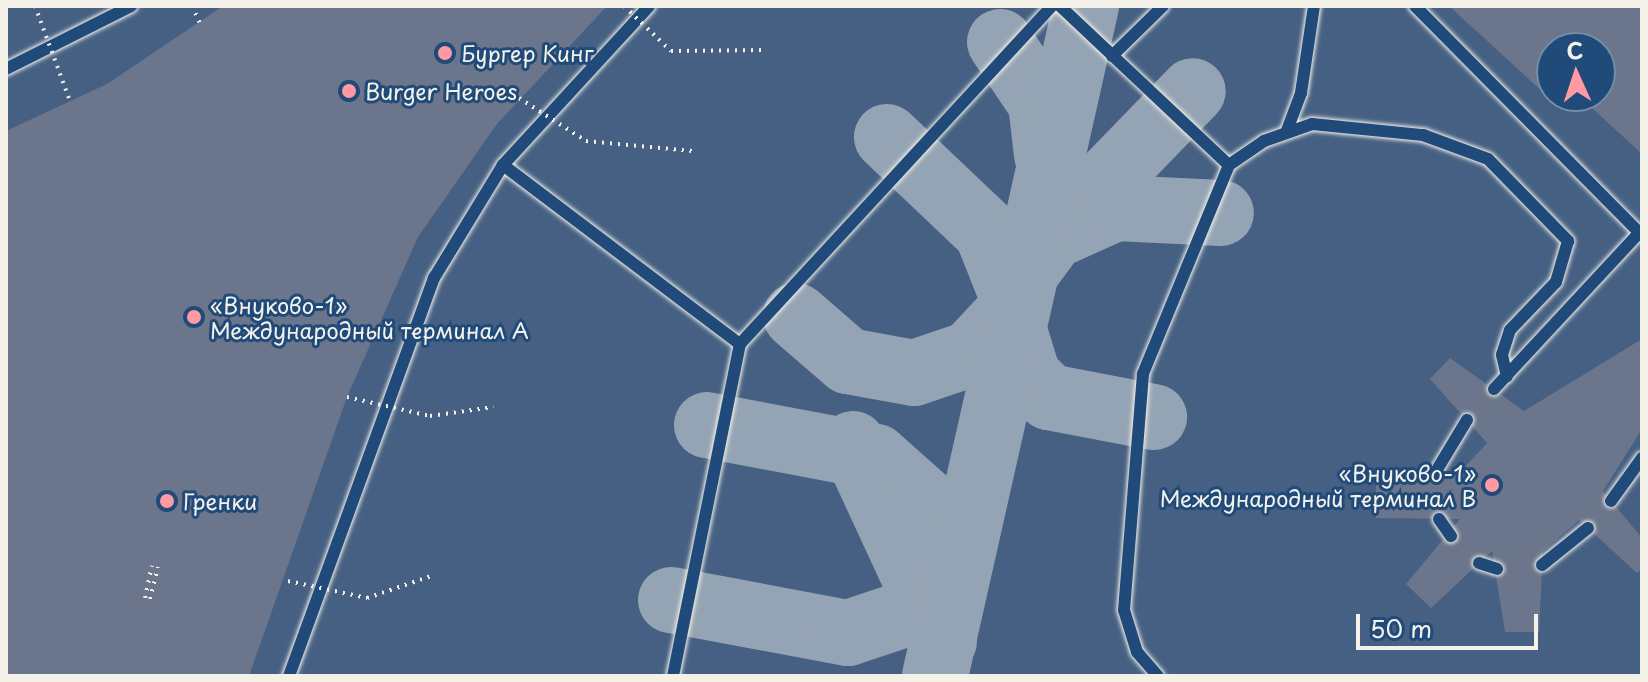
<!DOCTYPE html>
<html>
<head>
<meta charset="utf-8">
<style>
  body { margin:0 }
  #map { position:relative; width:1648px; height:682px; overflow:hidden; background:#36577f; font-family:"Playpen Sans",sans-serif }
  div>[style] { position:absolute }
  .built>* { inset:0; background:#466083 }
  .taxiway>* { height:66px; margin:-33px; padding:0 33px; transform-origin:33px; border-radius:33px; background:#95a4b4 }
  .building>* { inset:0; background:#6b758b }
  .path>* { height:4px; margin-top:-2px; transform-origin:0; background:repeating-linear-gradient(90deg,#f4f1e8 0 2px,transparent 0 8px) }
  .roads { filter:drop-shadow(0 0 2px #f4f1e8) drop-shadow(0 0 2px #f4f1e8) }
  .lane>* { height:12px; margin:-6px; padding:0 6px; transform-origin:6px; border-radius:6px; background:#1f4a7a }
  .path-bridge>* { height:4px; margin-top:-2px; transform-origin:0; background:repeating-linear-gradient(90deg,#f4f1e8 0 2px,transparent 0 8px) }
  .dots>* { width:22px; height:22px; translate:-50% -50%; box-sizing:border-box; border:4px solid #1f4a7a; border-radius:50% }
  span { translate:-50% -50%; white-space:nowrap; text-align:center; line-height:1.15; -webkit-text-stroke:6px #1f4a7a; paint-order:stroke }
  .poi-label { font-size:22px; color:#f4f1e8 }
  .left { translate:0 -50%; text-align:left }
  .right { translate:-100% -50%; text-align:right }
  .frame { position:absolute; inset:0; border:8px solid #f4f1e8; pointer-events:none }
  .north { position:absolute; left:1536px; top:32px; width:80px; height:80px; box-sizing:border-box; background:#1f4a7a; border:2px solid #748da6; border-radius:50%; rotate:357deg; font-size:22px; font-weight:700; line-height:32px; text-align:center; color:#f4f1e8 }
  .north::after { content:''; display:block; margin:auto; width:28px; height:36px; background:#ff9aa2; clip-path:polygon(50% 0,100% 100%,50% 72%,0 100%) }
  .scale { position:absolute; left:1356px; top:614px; width:182px; height:36px; box-sizing:border-box; border:4px solid #f4f1e8; border-top:0; padding-left:10px; font-size:24px; line-height:28px; white-space:nowrap; color:#f4f1e8; -webkit-text-stroke:6px #1f4a7a; paint-order:stroke }
</style>
</head>
<body>
<div id="map">
  <div class="built">
    <i style="clip-path:polygon(evenodd,6px 6px,1642px 6px,1642px 676px,6px 676px,6px 6px,1552px 48px,1600px 48px,1600px 96px,1552px 96px,1552px 48px)"></i>
  </div>
  <div class="taxiway">
    <i style="left:1000px;top:42px;width:73px;rotate:56.1deg"></i>
    <i style="left:1041px;top:103px;width:52px;rotate:83.4deg"></i>
    <i style="left:1064px;top:224px;width:185px;rotate:-45.9deg"></i>
    <i style="left:1024px;top:275px;width:49px;rotate:-53.4deg"></i>
    <i style="left:1053px;top:236px;width:69px;rotate:-24deg"></i>
    <i style="left:1116px;top:208px;width:105px;rotate:2.7deg"></i>
    <i style="left:796px;top:316px;width:69px;rotate:40.9deg"></i>
    <i style="left:848px;top:361px;width:67px;rotate:10.3deg"></i>
    <i style="left:914px;top:373px;width:59px;rotate:-18.7deg"></i>
    <i style="left:970px;top:354px;width:67px;rotate:-46.8deg"></i>
    <i style="left:1016px;top:305px;width:79px;rotate:-111.7deg"></i>
    <i style="left:987px;top:232px;width:138px;rotate:-136.5deg"></i>
    <i style="left:1012px;top:324px;width:54px;rotate:72.9deg"></i>
    <i style="left:1028px;top:376px;width:30px;rotate:45deg"></i>
    <i style="left:1049px;top:397px;width:107px;rotate:10.8deg"></i>
    <i style="left:853px;top:444px;width:217px;rotate:65.2deg"></i>
    <i style="left:671px;top:600px;width:180px;rotate:10.6deg"></i>
    <i style="left:848px;top:633px;width:66px;rotate:-18.4deg"></i>
    <i style="left:911px;top:612px;width:60px;rotate:-40.9deg"></i>
    <i style="left:956px;top:573px;width:60px;rotate:-104.5deg"></i>
    <i style="left:941px;top:515px;width:87px;rotate:-138.3deg"></i>
    <i style="left:876px;top:457px;width:172px;rotate:-169.3deg"></i>
    <i style="left:935px;top:676px;width:687px;rotate:-77.3deg"></i>
  </div>
  <div class="building">
    <i style="clip-path:polygon(223px 6px,607px 6px,497px 124px,418px 237px,347px 397px,249px 676px,6px 676px,6px 131px,107px 84px)"></i>
    <i style="clip-path:polygon(1449px 6px,1642px 6px,1642px 154px,1579px 96px,1600px 96px,1600px 48px,1552px 48px,1552px 96px,1566px 96px,1557px 105px)"></i>
    <i style="clip-path:polygon(1642px 339px,1642px 429px,1603px 491px,1642px 538px,1642px 569px,1637px 573px,1579px 520px,1543px 551px,1539px 632px,1505px 632px,1492px 551px,1431px 608px,1406px 584px,1460px 519px,1376px 518px,1376px 480px,1463px 469px,1487px 443px,1430px 379px,1450px 358px,1524px 411px)"></i>
  </div>
  <div class="path">
    <i style="left:192px;top:6px;width:19px;rotate:65deg"></i>
    <i style="left:145px;top:598px;width:33px;rotate:-78deg"></i>
    <i style="left:150px;top:599px;width:33px;rotate:-76deg"></i>
  </div>
  <div class="roads">
    <div class="lane">
      <i style="left:1060px;top:6px;width:232px;rotate:43.3deg"></i>
      <i style="left:1229px;top:165px;width:226px;rotate:112.4deg"></i>
      <i style="left:1143px;top:374px;width:237px;rotate:94.6deg"></i>
      <i style="left:1124px;top:610px;width:44px;rotate:72.8deg"></i>
      <i style="left:1137px;top:652px;width:32px;rotate:49deg"></i>
      <i style="left:1415px;top:6px;width:322px;rotate:45.3deg"></i>
      <i style="left:1112px;top:56px;width:71px;rotate:-44.4deg"></i>
      <i style="left:6px;top:69px;width:140px;rotate:-26.7deg"></i>
      <i style="left:1286px;top:133px;width:43px;rotate:-69.4deg"></i>
      <i style="left:1301px;top:93px;width:88px;rotate:-81.5deg"></i>
      <i style="left:503px;top:165px;width:297px;rotate:37.1deg"></i>
      <i style="left:1229px;top:165px;width:42px;rotate:-34.4deg"></i>
      <i style="left:1264px;top:141px;width:51px;rotate:-19.5deg"></i>
      <i style="left:1312px;top:124px;width:112px;rotate:5.7deg"></i>
      <i style="left:1423px;top:135px;width:69px;rotate:20.3deg"></i>
      <i style="left:1488px;top:159px;width:115px;rotate:45.7deg"></i>
      <i style="left:1568px;top:241px;width:43px;rotate:106.3deg"></i>
      <i style="left:1556px;top:282px;width:66px;rotate:133.8deg"></i>
      <i style="left:1510px;top:330px;width:26px;rotate:108deg"></i>
      <i style="left:1502px;top:355px;width:22px;rotate:77deg"></i>
      <i style="left:1494px;top:389px;width:213px;rotate:-47.1deg"></i>
      <i style="left:1435px;top:473px;width:62px;rotate:-58.9deg"></i>
      <i style="left:1611px;top:501px;width:53px;rotate:-54.2deg"></i>
      <i style="left:1439px;top:519px;width:21px;rotate:55deg"></i>
      <i style="left:1479px;top:563px;width:19px;rotate:18deg"></i>
      <i style="left:1542px;top:565px;width:59px;rotate:-38.8deg"></i>
      <i style="left:289px;top:676px;width:424px;rotate:-70deg"></i>
      <i style="left:434px;top:278px;width:132px;rotate:-58.6deg"></i>
      <i style="left:503px;top:165px;width:216px;rotate:-47.4deg"></i>
      <i style="left:673px;top:676px;width:339px;rotate:-78.6deg"></i>
      <i style="left:740px;top:344px;width:460px;rotate:-47.3deg"></i>
    </div>
  </div>
  <div class="path-bridge">
    <i style="left:35px;top:6px;width:101px;rotate:69.8deg"></i>
    <i style="left:624px;top:6px;width:65px;rotate:43.8deg"></i>
    <i style="left:671px;top:51px;width:96px;rotate:-0.6deg"></i>
    <i style="left:519px;top:98px;width:80px;rotate:32.7deg"></i>
    <i style="left:586px;top:141px;width:107px;rotate:5.3deg"></i>
    <i style="left:347px;top:397px;width:85px;rotate:12.9deg"></i>
    <i style="left:430px;top:416px;width:64px;rotate:-8.1deg"></i>
    <i style="left:288px;top:581px;width:81px;rotate:12.1deg"></i>
    <i style="left:367px;top:598px;width:71px;rotate:-18.9deg"></i>
  </div>
  <div class="dots">
    <i style="left:445px;top:53px;background:#ff9aa2"></i>
    <i style="left:349px;top:91px;background:#ff9aa2"></i>
    <i style="left:194px;top:317px;background:#ff9aa2"></i>
    <i style="left:1492px;top:485px;background:#ff9aa2"></i>
    <i style="left:167px;top:501px;background:#ff9aa2"></i>
  </div>
  <div class="poi-label">
    <span class="left" style="left:461px;top:53px">Бургер Кинг</span>
    <span class="left" style="left:365px;top:91px">Burger Heroes</span>
    <span class="left" style="left:210px;top:317px">«Внуково-1»<br>Международный терминал А</span>
    <span class="right" style="left:1476px;top:485px">«Внуково-1»<br>Международный терминал B</span>
    <span class="left" style="left:183px;top:501px">Гренки</span>
  </div>
  <div class="frame"></div>
  <div class="north">С</div>
  <div class="scale">50 m</div>
</div>
</body>
</html>
